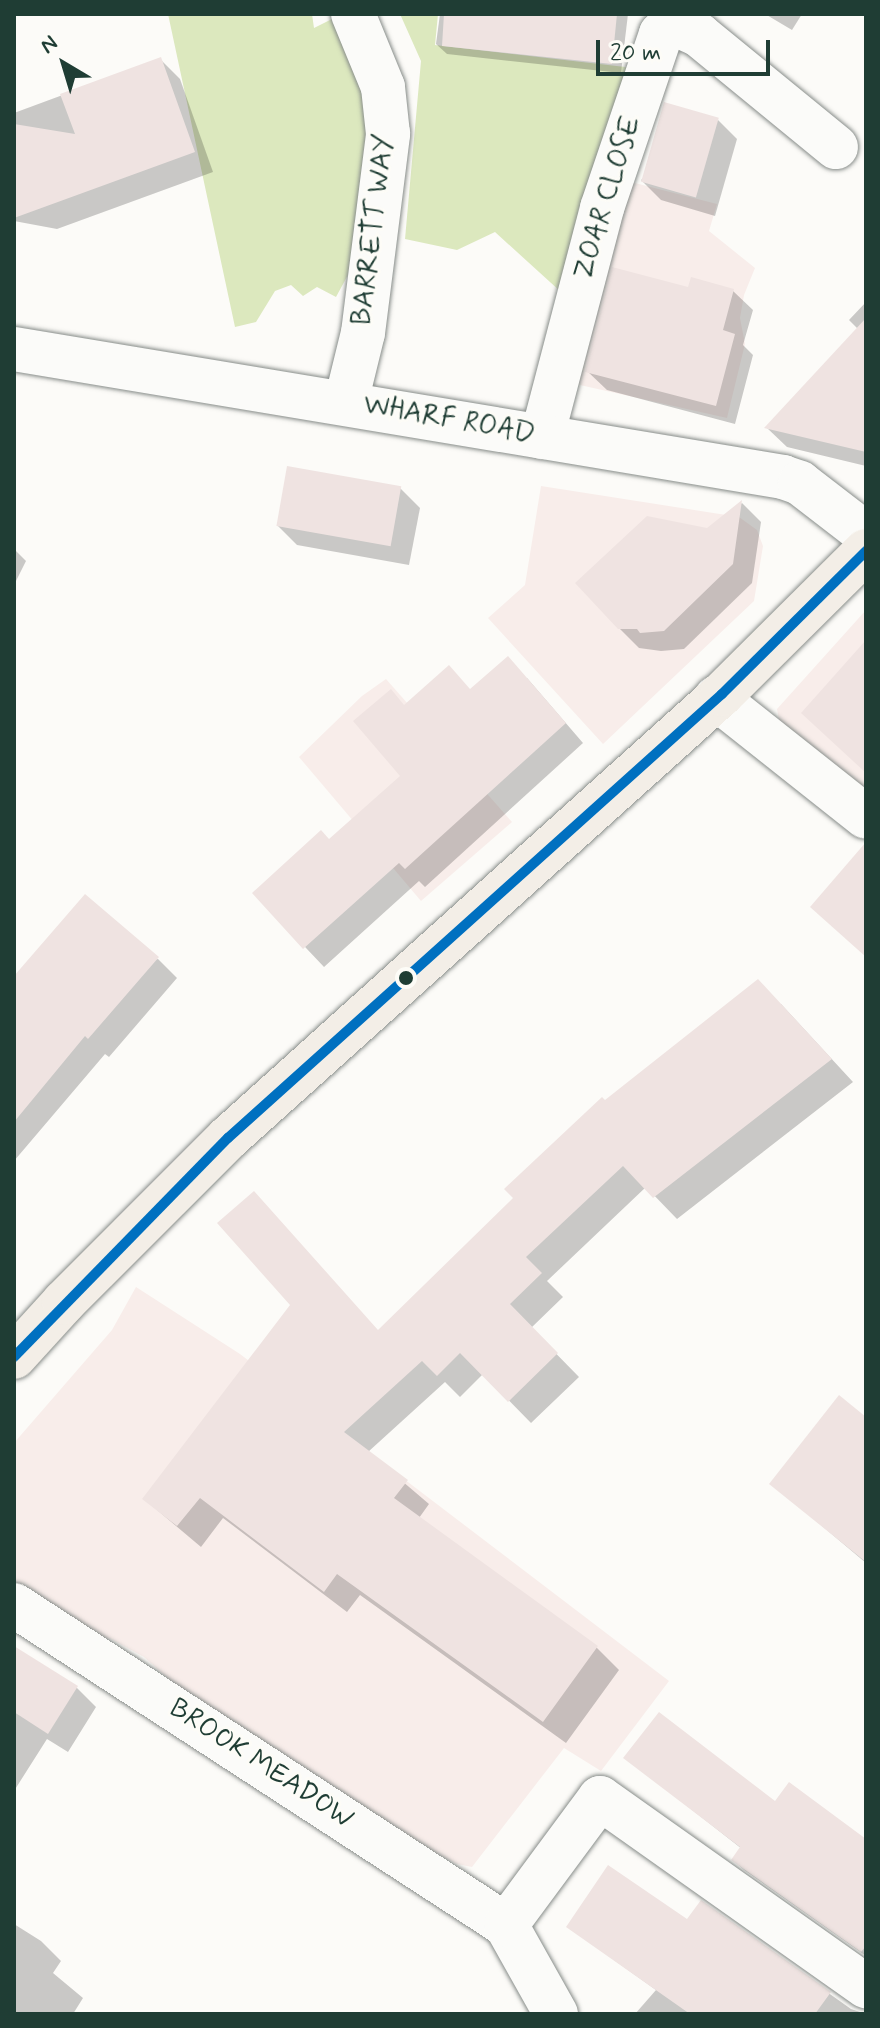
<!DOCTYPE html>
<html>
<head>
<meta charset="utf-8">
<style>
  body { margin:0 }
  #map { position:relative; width:880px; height:2028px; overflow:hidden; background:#fcfbf8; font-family:Mynerve,sans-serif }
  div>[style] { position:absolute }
  .built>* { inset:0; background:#f8edea }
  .green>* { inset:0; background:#dce8be }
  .shadow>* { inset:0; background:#0003 }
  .building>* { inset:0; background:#efe3e1; transform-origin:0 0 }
  .roads { filter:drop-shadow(0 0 2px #888d8a) drop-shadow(0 0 2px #888d8a) }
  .minor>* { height:44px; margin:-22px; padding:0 22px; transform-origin:22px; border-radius:22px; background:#fbfbf9 }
  .secondary>* { height:44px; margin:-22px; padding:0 22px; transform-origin:22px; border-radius:22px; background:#fbfbf9 }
  .primary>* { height:44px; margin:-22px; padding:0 22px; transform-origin:22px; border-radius:22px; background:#f3eee7 }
  .bus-1>* { height:10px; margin:-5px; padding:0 5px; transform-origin:5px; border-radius:5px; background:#0070c0 }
  .dots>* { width:22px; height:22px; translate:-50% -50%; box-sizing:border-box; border:4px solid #fdfcf7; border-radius:50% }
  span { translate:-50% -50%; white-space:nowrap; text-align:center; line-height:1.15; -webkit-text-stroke:6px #fdfcf7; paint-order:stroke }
  .street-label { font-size:28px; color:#1f3d34 }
  .frame { position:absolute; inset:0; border:16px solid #1f3d34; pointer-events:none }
  .north { position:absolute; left:24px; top:24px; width:80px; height:80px; -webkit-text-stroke:6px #fdfcf7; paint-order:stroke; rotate:322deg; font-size:22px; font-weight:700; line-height:32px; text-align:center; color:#1f3d34 }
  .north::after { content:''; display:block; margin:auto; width:28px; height:36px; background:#1f3d34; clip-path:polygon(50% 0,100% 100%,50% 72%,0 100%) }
  .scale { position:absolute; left:596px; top:40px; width:174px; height:36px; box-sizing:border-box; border:4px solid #1f3d34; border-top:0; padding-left:10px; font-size:24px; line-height:28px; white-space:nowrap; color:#1f3d34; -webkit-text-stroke:6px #fdfcf7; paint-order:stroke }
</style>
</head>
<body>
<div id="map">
  <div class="built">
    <i style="clip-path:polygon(631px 182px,717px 204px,709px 231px,755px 268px,744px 295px,740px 318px,745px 344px,727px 418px,571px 383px)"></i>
    <i style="clip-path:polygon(541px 486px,739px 517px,757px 530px,763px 546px,754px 601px,603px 744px,488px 618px,525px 585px)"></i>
    <i style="clip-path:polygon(866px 610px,866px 798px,780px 725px,777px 709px)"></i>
    <i style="clip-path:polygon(386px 679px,512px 822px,421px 901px,299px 757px,362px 696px)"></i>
    <i style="clip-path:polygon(136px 1287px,240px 1354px,669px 1681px,601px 1771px,564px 1748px,472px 1867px,457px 1864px,400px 1835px,201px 1708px,144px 1657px,111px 1639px,83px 1634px,14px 1587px,14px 1443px,112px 1330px)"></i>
  </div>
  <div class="green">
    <i style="clip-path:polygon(168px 14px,312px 14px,314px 28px,334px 18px,353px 63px,368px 116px,349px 273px,336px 297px,317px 287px,303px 296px,291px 285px,275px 291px,256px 322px,235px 327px)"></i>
    <i style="clip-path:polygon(400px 14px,438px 14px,435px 45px,634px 68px,561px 292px,495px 232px,457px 250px,405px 239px,421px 61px)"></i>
  </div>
  <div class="shadow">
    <i style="clip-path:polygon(440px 14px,628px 14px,621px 73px,447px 54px,436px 44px)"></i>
    <i style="clip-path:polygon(765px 14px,802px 14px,792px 30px)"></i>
    <i style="clip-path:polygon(160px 59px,180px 79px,213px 172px,57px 229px,14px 221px,14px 113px)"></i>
    <i style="clip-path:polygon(718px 120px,737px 139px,715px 216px,661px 200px,641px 180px)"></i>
    <i style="clip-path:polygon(690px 289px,733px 291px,753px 310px,743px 345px,753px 355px,735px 424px,607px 390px,587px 371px)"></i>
    <i style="clip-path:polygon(866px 302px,866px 466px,787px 447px,767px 428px,858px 329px,849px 320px)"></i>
    <i style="clip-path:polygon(400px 488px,420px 508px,409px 565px,297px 545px,278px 526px)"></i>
    <i style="clip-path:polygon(742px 503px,761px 522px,752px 583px,684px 649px,661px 651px,639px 648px,619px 628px,707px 530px)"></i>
    <i style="clip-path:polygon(14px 549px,26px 561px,14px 585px)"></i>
    <i style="clip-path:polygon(527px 678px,583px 743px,425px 887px,419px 881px,324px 967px,254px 893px,330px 842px,403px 776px,405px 707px)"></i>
    <i style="clip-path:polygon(158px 959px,177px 978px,109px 1057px,105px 1054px,14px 1161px,14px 983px)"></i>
    <i style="clip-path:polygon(781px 1004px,853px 1082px,677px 1219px,646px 1187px,547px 1281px,563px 1297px,531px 1328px,579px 1377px,531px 1423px,483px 1374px,460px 1397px,445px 1382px,368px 1452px,429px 1504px,419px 1518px,597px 1648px,619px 1670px,566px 1743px,360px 1595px,347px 1612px,223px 1518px,201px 1547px,144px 1499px,379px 1332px,516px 1198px,605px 1103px)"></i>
    <i style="clip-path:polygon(866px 1420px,866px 1563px,771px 1483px)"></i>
    <i style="clip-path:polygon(14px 1648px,76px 1687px,96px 1707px,68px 1752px,47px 1739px,14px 1791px)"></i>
    <i style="clip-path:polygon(626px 1758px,775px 1803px,866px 1842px,866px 1956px,744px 1870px,733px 1860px,742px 1849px)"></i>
    <i style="clip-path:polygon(701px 1903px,851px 2009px,866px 2014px,635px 2014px,656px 1990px,568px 1927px,687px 1922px)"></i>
    <i style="clip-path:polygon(14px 1924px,41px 1941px,61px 1961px,53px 1973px,83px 1998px,73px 2014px,14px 2014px)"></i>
  </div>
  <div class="building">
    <i style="clip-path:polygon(444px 14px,617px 14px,612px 64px,442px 46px)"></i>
    <i style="clip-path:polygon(161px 57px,195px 152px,14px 218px,14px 124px,75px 134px,60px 94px)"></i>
    <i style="left:664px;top:102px;width:57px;height:83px;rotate:16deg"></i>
    <i style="clip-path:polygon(612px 267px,688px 287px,691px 277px,734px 289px,723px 330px,735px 334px,716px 406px,585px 372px)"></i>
    <i style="clip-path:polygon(866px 318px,866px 452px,764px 428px)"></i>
    <i style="left:287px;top:466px;width:116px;height:61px;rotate:10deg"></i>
    <i style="clip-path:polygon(742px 500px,733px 564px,664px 631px,640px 633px,637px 629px,618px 629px,575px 583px,647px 516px,707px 528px)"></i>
    <i style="clip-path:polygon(866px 640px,866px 773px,801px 713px)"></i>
    <i style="clip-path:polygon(508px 656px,566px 723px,405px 869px,399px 863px,303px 949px,252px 893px,321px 830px,329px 839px,400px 776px,353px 721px,391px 689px,404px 705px,449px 665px,470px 689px)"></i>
    <i style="clip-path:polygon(866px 842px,866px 957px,810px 907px)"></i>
    <i style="clip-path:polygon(85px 894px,159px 957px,88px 1039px,85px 1036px,14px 1122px,14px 976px)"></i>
    <i style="clip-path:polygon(758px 979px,832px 1059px,653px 1198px,623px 1166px,526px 1257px,542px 1273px,510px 1304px,558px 1353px,508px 1402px,460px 1353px,437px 1376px,422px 1361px,344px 1432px,408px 1480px,394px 1498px,598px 1646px,543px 1722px,337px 1574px,324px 1592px,200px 1498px,177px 1526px,142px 1499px,290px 1305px,217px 1223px,254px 1191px,378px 1330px,513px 1198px,504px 1189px,602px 1097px,605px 1100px)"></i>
    <i style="clip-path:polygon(839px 1395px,866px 1417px,866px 1562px,769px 1484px)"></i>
    <i style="clip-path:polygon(14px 1646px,78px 1686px,48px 1734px,14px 1712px)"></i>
    <i style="clip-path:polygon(659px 1712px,775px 1801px,789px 1782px,866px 1839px,866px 1946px,861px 1952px,731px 1860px,740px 1847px,623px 1758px)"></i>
    <i style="clip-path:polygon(608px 1865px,687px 1919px,701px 1900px,831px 1992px,815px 2014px,690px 2014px,566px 1927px)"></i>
  </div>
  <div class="roads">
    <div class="minor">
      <i style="left:346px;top:402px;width:71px;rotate:-76.2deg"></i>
      <i style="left:363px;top:333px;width:201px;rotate:-82.8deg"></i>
      <i style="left:388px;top:134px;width:47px;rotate:-96.1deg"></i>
      <i style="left:383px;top:87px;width:79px;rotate:-112.3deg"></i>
      <i style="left:542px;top:437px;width:237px;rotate:-75.3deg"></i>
      <i style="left:602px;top:208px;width:184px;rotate:-71.3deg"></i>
      <i style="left:661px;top:34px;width:8px;rotate:-45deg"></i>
      <i style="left:667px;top:28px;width:12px;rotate:-9deg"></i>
      <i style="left:679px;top:26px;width:22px;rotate:24deg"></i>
      <i style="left:699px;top:35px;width:177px;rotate:39.3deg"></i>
      <i style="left:716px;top:698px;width:191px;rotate:38.4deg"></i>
      <i style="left:14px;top:1605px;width:587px;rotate:33.04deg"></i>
      <i style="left:556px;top:2014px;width:102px;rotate:-119.3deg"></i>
      <i style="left:506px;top:1925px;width:158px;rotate:-53.5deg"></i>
      <i style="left:600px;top:1798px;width:326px;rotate:35.3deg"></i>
    </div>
    <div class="secondary">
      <i style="left:14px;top:349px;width:780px;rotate:9.45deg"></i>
      <i style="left:783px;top:477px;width:18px;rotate:19deg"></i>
      <i style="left:800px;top:483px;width:83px;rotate:37.7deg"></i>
    </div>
    <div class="primary">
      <i style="left:14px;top:1357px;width:74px;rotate:-47.7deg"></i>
      <i style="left:64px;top:1302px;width:232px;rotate:-45deg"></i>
      <i style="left:228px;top:1138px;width:664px;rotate:-41.95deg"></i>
      <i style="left:722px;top:694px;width:203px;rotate:-44.8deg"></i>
    </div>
  </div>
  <div class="bus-1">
    <i style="left:14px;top:1357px;width:306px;rotate:-45.7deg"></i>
    <i style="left:228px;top:1138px;width:664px;rotate:-41.95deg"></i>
    <i style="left:722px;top:694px;width:203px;rotate:-44.8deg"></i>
  </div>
  <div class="dots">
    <i style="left:406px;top:978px;background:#1f3d34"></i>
  </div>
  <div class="street-label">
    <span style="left:608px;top:198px;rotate:-73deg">ZOAR CLOSE</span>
    <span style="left:374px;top:230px;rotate:-83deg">BARRETT WAY</span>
    <span style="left:449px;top:420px;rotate:10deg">WHARF ROAD</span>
    <span style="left:261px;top:1764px;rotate:33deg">BROOK MEADOW</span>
  </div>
  <div class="frame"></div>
  <div class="north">N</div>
  <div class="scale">20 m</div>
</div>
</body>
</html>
